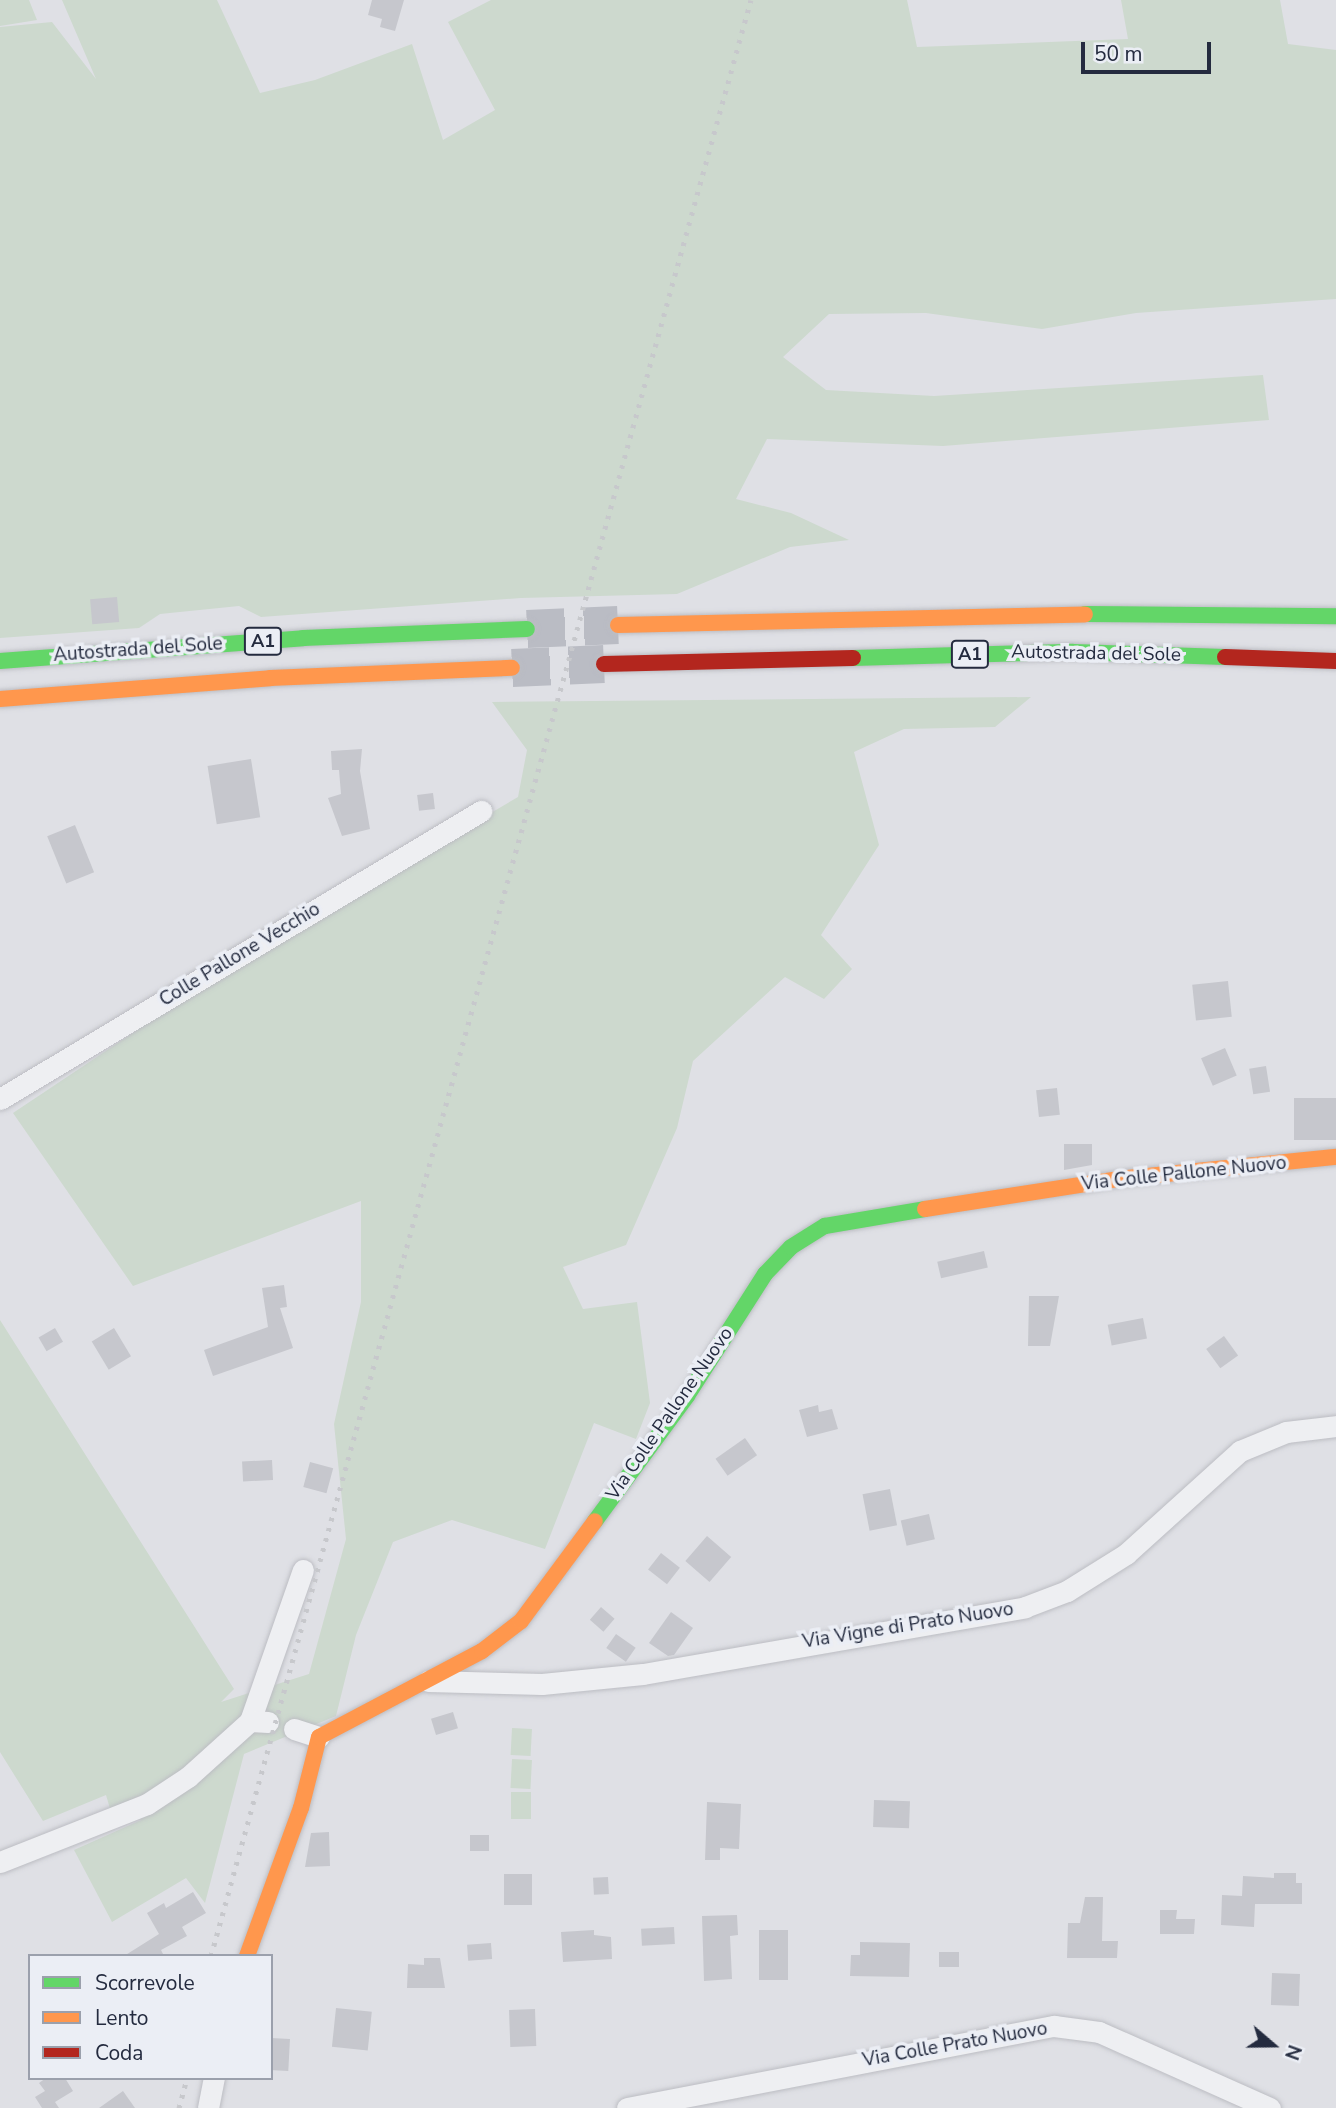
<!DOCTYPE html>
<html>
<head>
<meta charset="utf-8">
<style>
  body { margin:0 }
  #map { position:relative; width:1336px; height:2108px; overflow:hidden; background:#dfe0e5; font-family:"Nunito Sans",sans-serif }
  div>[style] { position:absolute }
  .green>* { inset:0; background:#cdd9ce; transform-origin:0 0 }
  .building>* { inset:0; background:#c6c7cd; transform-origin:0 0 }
  .highway-tunnel>* { height:38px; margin-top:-19px; transform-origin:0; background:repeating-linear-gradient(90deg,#babcc4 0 38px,transparent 0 57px) }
  .roads { filter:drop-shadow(0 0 2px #bcbdc3) drop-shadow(0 0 2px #bcbdc3) }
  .street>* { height:21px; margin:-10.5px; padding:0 10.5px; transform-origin:10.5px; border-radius:10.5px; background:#eeeff2 }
  .fast>* { height:16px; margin:-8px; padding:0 8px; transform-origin:8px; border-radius:8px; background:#63d668 }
  .slow>* { height:16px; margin:-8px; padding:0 8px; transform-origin:8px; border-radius:8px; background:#ff974d }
  .jam>* { height:16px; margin:-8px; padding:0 8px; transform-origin:8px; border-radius:8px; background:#b3261e }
  .rail>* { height:5px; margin-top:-2.5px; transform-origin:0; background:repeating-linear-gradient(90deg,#c7c8cc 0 3.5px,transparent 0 10.5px) }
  span { translate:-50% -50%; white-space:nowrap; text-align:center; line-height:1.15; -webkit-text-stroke:7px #ebeef5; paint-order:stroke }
  .shield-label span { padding:2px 5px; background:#ebeef5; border:2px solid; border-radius:5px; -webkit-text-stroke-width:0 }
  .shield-label { font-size:18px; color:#242b3f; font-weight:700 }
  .street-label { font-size:19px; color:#242b3f }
  .legend { position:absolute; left:28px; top:1954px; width:245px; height:126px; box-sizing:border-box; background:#ebeef5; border:2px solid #9ba0ac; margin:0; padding:9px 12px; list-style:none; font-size:21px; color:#242b3f }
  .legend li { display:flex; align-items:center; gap:14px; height:35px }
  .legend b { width:35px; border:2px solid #9ba0ac }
  .north { position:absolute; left:1238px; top:2010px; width:70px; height:70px; -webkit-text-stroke:5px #ebeef5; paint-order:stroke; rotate:110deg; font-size:19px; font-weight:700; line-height:28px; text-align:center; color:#242b3f }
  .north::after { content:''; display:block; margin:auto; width:24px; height:32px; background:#242b3f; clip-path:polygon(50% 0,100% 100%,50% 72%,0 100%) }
  .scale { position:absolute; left:1081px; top:42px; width:130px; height:32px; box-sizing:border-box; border:4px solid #242b3f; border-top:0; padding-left:9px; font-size:21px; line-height:24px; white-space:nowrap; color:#242b3f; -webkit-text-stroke:5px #ebeef5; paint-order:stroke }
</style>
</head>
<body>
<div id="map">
  <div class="green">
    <i style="clip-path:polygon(0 0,29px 0,37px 20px,0 26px)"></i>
    <i style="clip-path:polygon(62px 0,217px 0,260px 93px,315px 80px,412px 44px,443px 140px,495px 110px,448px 22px,491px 0,907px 0,917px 47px,1128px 39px,1121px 0,1280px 0,1288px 44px,1336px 50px,1336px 299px,1136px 313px,1042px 329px,926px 313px,829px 314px,783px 357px,826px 390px,934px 396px,1263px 375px,1269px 420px,943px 446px,767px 439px,736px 499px,791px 513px,849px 540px,790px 547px,677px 594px,521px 598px,261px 617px,239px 606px,160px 614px,139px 628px,0 638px,0 27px,52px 22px,96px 79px)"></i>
    <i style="clip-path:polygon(1031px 697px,995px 727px,904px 729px,854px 752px,879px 845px,821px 935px,852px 969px,824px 999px,785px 977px,693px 1061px,677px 1128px,626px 1245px,563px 1267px,583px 1309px,637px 1302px,650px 1403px,636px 1439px,594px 1423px,545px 1549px,452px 1520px,393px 1542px,356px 1635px,336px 1716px,244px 1754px,205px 1903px,186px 1878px,112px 1922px,74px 1850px,141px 1820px,111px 1812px,106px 1795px,43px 1821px,0 1752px,0 1320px,234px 1689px,221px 1702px,309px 1674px,346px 1539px,334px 1424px,361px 1302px,361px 1201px,133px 1286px,13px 1113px,257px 950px,518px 797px,527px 750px,492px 702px)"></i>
    <i style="left:512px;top:1728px;width:20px;height:27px;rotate:3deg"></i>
    <i style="left:512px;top:1759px;width:20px;height:29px;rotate:3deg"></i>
    <i style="left:511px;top:1792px;width:20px;height:27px"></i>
  </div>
  <div class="building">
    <i style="clip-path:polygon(372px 0,404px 0,395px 31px,380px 27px,382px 19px,368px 15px)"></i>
    <i style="left:117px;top:597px;width:25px;height:27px;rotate:85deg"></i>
    <i style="clip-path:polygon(362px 749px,360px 771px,370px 829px,342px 836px,328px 798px,341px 794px,339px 770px,332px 770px,331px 751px)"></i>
    <i style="left:251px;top:759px;width:59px;height:44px;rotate:81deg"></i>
    <i style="left:433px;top:793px;width:16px;height:16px;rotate:83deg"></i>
    <i style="left:75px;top:825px;width:51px;height:30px;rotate:68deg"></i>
    <i style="left:1228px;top:981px;width:36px;height:36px;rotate:84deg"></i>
    <i style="left:1225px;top:1048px;width:30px;height:26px;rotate:67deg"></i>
    <i style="left:1266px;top:1066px;width:26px;height:17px;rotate:81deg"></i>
    <i style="left:1057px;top:1088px;width:27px;height:21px;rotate:84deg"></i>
    <i style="left:1336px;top:1098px;width:42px;height:42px;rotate:90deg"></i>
    <i style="clip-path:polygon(1064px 1144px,1092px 1144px,1092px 1165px,1064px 1170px)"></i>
    <i style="left:984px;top:1251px;width:17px;height:48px;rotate:77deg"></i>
    <i style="clip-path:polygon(284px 1285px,287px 1307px,280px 1308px,293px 1348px,213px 1376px,204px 1350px,268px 1327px,262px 1288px)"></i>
    <i style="clip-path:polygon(1029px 1296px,1059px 1296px,1050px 1346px,1028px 1346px)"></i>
    <i style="left:1143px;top:1318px;width:21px;height:36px;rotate:79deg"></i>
    <i style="left:55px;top:1328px;width:16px;height:19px;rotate:60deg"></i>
    <i style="left:114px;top:1328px;width:33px;height:26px;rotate:59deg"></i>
    <i style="left:1224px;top:1336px;width:24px;height:22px;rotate:54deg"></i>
    <i style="clip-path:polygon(818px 1405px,819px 1412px,832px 1409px,838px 1429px,807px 1437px,799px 1410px)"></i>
    <i style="left:745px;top:1438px;width:21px;height:36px;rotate:55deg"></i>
    <i style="left:272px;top:1460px;width:20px;height:30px;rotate:87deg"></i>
    <i style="left:310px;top:1462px;width:24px;height:26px;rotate:15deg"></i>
    <i style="left:890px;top:1489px;width:37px;height:28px;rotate:79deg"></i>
    <i style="left:929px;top:1514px;width:26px;height:29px;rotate:77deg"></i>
    <i style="left:707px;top:1536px;width:32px;height:33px;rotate:41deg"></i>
    <i style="left:661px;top:1553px;width:24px;height:21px;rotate:38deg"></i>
    <i style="left:601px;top:1607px;width:18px;height:17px;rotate:41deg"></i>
    <i style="clip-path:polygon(671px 1612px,693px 1628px,674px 1655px,668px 1656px,649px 1643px)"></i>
    <i style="left:616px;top:1634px;width:24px;height:17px;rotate:35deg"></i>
    <i style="left:453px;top:1712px;width:17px;height:23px;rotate:73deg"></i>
    <i style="left:874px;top:1800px;width:36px;height:27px;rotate:2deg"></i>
    <i style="clip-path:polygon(707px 1802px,741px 1804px,739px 1849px,720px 1848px,720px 1860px,705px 1860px)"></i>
    <i style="clip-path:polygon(329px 1832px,330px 1866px,305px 1867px,311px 1833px)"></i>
    <i style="left:470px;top:1835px;width:19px;height:16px"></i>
    <i style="clip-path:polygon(1274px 1873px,1296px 1873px,1296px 1883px,1302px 1883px,1302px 1904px,1255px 1904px,1254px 1927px,1221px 1925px,1222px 1895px,1242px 1896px,1243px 1876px,1274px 1878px)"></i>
    <i style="left:504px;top:1874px;width:28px;height:31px"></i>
    <i style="left:608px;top:1877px;width:17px;height:15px;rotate:87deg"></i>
    <i style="clip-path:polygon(193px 1892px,206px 1913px,182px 1927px,187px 1936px,161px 1950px,164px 1956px,124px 1956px,159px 1934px,147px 1913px,164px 1903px,166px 1908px)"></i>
    <i style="clip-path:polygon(1085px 1897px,1103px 1897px,1102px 1941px,1118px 1941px,1117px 1958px,1067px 1958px,1068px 1923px,1080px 1923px)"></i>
    <i style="clip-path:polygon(1160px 1910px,1177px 1910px,1176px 1919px,1195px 1919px,1194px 1934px,1160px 1934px)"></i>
    <i style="clip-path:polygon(737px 1915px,738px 1935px,730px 1936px,732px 1979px,704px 1981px,702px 1916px)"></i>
    <i style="left:674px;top:1927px;width:17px;height:33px;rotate:87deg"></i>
    <i style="clip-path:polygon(594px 1930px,594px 1935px,611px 1937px,612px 1959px,563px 1962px,561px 1932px)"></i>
    <i style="left:759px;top:1930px;width:29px;height:50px"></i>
    <i style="clip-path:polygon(860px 1942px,910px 1943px,909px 1977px,850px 1976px,851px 1955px,860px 1955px)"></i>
    <i style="left:491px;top:1943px;width:16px;height:24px;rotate:86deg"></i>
    <i style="left:959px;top:1952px;width:15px;height:20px;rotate:90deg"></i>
    <i style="clip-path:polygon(424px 1958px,440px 1958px,445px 1988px,407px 1988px,408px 1964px,424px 1965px)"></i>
    <i style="left:1272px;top:1973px;width:28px;height:32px;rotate:2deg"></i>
    <i style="left:336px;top:2008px;width:36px;height:39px;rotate:6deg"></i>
    <i style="left:535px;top:2009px;width:37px;height:26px;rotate:88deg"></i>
    <i style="left:271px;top:2038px;width:19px;height:32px;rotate:3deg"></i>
    <i style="clip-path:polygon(46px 2078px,65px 2078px,73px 2091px,55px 2102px,59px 2108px,42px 2108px,35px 2097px,45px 2091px,39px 2083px)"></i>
    <i style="clip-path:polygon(123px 2091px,135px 2108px,99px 2108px)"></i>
  </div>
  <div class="highway-tunnel">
    <i style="left:527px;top:629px;width:91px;rotate:-2.5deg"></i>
    <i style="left:512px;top:668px;width:92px;rotate:-2.5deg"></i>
  </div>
  <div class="roads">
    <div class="street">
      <i style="left:0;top:1099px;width:561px;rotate:-30.91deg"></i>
      <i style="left:428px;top:1681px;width:114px;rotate:1.5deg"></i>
      <i style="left:542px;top:1684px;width:101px;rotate:-5.7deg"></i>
      <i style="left:643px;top:1674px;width:388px;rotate:-9.9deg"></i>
      <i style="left:1025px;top:1607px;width:45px;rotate:-20.9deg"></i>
      <i style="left:1067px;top:1591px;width:70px;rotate:-32.1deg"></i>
      <i style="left:1126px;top:1554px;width:154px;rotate:-42.1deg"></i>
      <i style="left:1240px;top:1451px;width:50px;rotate:-22.4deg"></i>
      <i style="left:1286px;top:1432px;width:50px;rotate:-6.8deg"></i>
      <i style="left:250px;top:1721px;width:160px;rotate:-70.7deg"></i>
      <i style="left:294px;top:1729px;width:26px;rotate:18deg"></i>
      <i style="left:0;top:1862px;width:158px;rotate:-21.5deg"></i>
      <i style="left:147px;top:1804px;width:49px;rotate:-33.4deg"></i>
      <i style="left:188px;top:1777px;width:84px;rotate:-42.1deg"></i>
      <i style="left:250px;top:1721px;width:18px;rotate:3deg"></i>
      <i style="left:208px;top:2108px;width:31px;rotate:-79deg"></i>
      <i style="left:627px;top:2108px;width:435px;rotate:-10.9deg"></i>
      <i style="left:1054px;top:2026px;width:45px;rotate:7.6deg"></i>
      <i style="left:1099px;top:2032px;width:187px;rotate:24deg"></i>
    </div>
    <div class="fast">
      <i style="left:1085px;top:614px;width:251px;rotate:0.5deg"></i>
      <i style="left:853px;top:658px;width:220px;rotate:-1.6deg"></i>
      <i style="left:1073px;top:652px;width:152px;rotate:1.9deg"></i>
      <i style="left:0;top:661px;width:304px;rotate:-4.3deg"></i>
      <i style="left:303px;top:638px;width:224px;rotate:-2.3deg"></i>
      <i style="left:595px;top:1521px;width:155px;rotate:-53.6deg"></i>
      <i style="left:687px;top:1396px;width:145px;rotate:-57.4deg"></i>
      <i style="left:765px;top:1274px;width:37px;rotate:-46deg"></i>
      <i style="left:791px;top:1247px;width:40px;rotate:-32deg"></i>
      <i style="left:825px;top:1226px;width:101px;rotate:-9.6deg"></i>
    </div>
    <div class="slow">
      <i style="left:618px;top:625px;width:467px;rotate:-1.3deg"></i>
      <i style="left:0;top:699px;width:271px;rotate:-4.4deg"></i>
      <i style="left:270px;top:678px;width:242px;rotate:-2.4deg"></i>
      <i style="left:925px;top:1209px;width:195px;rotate:-8.8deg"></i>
      <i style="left:1118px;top:1179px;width:219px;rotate:-5.8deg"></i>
      <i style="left:247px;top:1956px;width:158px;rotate:-70deg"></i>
      <i style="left:301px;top:1808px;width:73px;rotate:-75.8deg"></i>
      <i style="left:319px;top:1737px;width:184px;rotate:-27.8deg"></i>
      <i style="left:482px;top:1651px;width:49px;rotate:-37.6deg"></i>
      <i style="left:521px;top:1621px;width:124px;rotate:-53.5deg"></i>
    </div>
    <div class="jam">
      <i style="left:1225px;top:657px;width:111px;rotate:2.1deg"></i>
      <i style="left:604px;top:664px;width:249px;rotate:-1.4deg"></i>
    </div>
  </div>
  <div class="rail">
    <i style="left:211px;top:1956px;width:2029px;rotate:-74.57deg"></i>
    <i style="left:179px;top:2108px;width:31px;rotate:-75deg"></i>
  </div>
  <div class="shield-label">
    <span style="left:263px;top:641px">A1</span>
    <span style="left:970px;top:654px">A1</span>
  </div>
  <div class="street-label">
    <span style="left:138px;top:650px;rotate:-4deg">Autostrada del Sole</span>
    <span style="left:1096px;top:654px;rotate:1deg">Autostrada del Sole</span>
    <span style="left:240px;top:955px;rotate:-31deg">Colle Pallone Vecchio</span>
    <span style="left:1184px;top:1174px;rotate:-6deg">Via Colle Pallone Nuovo</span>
    <span style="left:670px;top:1414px;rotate:-55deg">Via Colle Pallone Nuovo</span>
    <span style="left:908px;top:1626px;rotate:-9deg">Via Vigne di Prato Nuovo</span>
    <span style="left:955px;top:2045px;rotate:-10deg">Via Colle Prato Nuovo</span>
  </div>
  <ul class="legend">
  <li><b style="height:9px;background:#63d668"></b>Scorrevole</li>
  <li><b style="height:9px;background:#ff974d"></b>Lento</li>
  <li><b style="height:9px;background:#b3261e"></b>Coda</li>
  </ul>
  <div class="north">N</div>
  <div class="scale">50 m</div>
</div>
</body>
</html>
